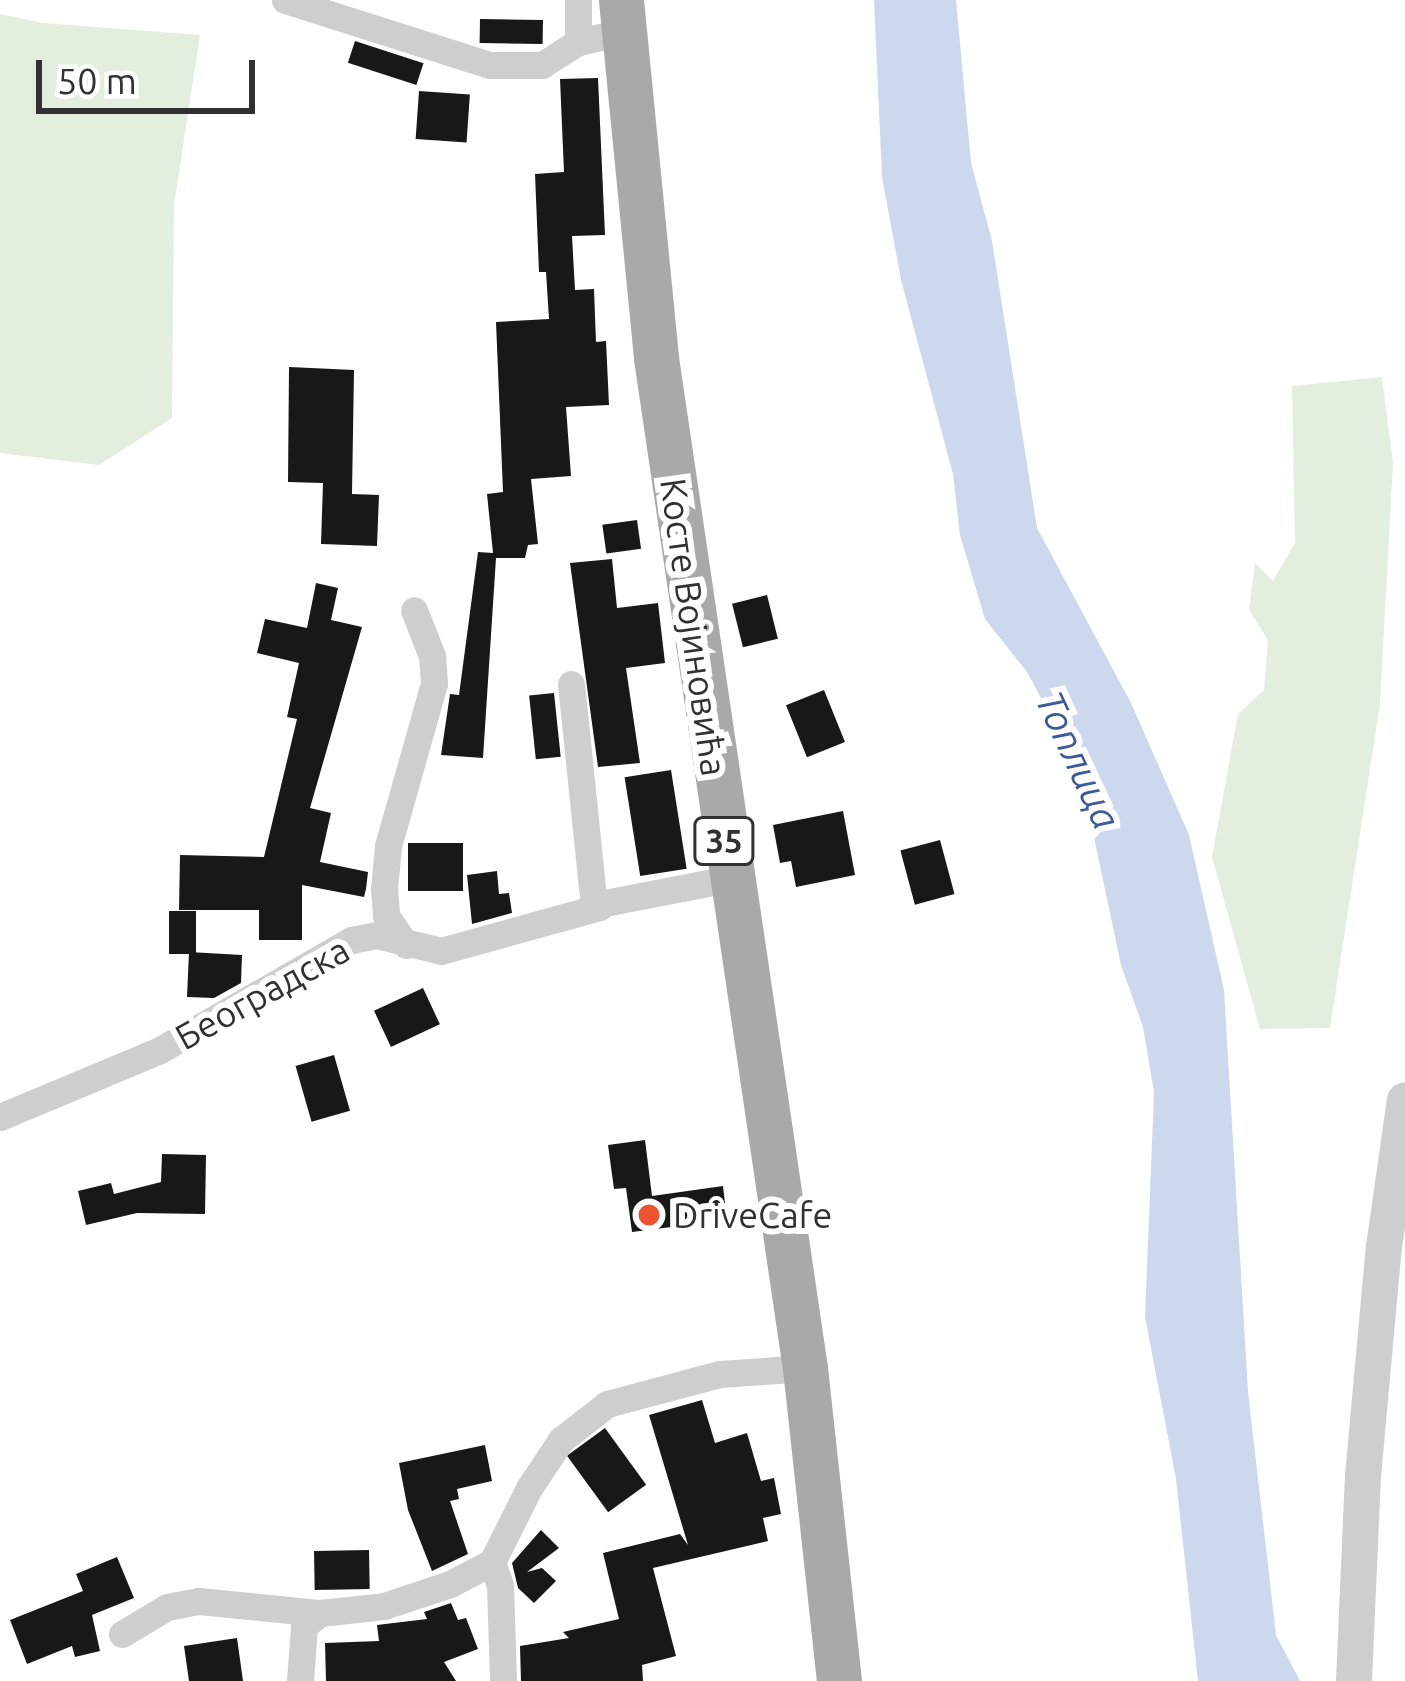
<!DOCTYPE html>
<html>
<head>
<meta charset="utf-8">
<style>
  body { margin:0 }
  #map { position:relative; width:1405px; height:1681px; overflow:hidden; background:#fff; font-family:Ubuntu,sans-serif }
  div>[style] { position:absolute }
  .green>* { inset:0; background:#e3eedf }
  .water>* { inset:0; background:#cbd8ee }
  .building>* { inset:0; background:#181818; transform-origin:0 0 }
  .minor>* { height:27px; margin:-13.5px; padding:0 13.5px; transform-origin:13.5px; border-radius:13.5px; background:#cecece }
  .tertiary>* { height:36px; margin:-18px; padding:0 18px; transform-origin:18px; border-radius:18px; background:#cecece }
  .primary>* { height:45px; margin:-22.5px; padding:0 22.5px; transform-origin:22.5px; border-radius:22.5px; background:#a9a9a9 }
  .dots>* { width:33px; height:33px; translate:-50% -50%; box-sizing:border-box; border:6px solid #fff; border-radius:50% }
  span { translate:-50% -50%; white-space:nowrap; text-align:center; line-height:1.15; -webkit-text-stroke:12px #fff; paint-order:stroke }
  .shield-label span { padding:3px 9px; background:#fff; border:3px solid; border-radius:9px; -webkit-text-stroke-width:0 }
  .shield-label { font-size:33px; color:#313131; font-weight:700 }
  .street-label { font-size:36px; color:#313131 }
  .poi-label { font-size:36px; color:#313131 }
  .left { translate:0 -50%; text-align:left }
  .water-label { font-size:39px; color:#3b5c97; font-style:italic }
  .scale { position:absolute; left:36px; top:60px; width:219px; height:54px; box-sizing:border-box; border:6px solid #313131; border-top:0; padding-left:15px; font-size:36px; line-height:42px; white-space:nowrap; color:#313131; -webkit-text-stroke:9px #fff; paint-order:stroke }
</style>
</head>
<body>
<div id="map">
  <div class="green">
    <i style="clip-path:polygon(0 14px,43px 23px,200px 35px,174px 205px,172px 418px,99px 465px,0 453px)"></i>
    <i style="clip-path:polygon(1382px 377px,1393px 463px,1380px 704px,1330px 1028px,1260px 1029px,1212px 857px,1238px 714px,1264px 690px,1268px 640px,1249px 610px,1255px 563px,1273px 581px,1295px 543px,1292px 386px)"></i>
  </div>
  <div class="water">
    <i style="clip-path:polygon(874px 0,956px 0,971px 163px,992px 241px,1037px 528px,1131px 703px,1189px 835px,1224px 990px,1248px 1392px,1276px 1635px,1300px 1681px,1198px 1681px,1176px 1479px,1145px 1317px,1154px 1092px,1143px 1027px,1121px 965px,1080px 771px,1027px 672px,985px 619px,960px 535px,953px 474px,901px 280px,882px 177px)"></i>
  </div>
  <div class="building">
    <i style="left:480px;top:19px;width:63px;height:24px;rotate:1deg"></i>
    <i style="left:355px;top:41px;width:72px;height:23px;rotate:18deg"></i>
    <i style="clip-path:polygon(598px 78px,605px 235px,572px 236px,575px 290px,594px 289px,596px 342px,606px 341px,609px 405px,566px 407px,571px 476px,531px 479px,538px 544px,528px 545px,525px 558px,496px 558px,483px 758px,441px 755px,450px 694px,459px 695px,478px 552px,493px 553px,487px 494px,503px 492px,496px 322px,549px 319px,546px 272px,539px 272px,535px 174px,564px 172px,560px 79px)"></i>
    <i style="left:419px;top:91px;width:51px;height:48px;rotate:4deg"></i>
    <i style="clip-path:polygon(289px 367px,354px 370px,352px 494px,379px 495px,377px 546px,321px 544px,323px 483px,288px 482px)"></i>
    <i style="left:637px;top:520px;width:29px;height:35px;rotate:82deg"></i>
    <i style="clip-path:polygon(612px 559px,617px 608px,658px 603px,665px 663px,626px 668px,640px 763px,598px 767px,570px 563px)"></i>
    <i style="clip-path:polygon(316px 583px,338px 588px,331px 620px,362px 627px,310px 808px,331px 813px,320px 862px,368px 872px,366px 889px,364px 897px,302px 885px,302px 940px,259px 940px,259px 910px,179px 910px,180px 855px,264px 857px,297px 719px,287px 717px,299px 663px,257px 653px,265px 619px,307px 628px)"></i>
    <i style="left:767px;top:595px;width:45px;height:36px;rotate:76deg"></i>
    <i style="left:824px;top:690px;width:56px;height:41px;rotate:68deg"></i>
    <i style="left:554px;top:693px;width:64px;height:25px;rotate:84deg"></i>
    <i style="left:671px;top:770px;width:100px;height:47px;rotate:81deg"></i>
    <i style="clip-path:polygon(843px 811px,855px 875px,796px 887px,791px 861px,780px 863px,773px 825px)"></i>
    <i style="left:940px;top:840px;width:56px;height:41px;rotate:75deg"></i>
    <i style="left:408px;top:843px;width:55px;height:48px"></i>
    <i style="clip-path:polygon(497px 871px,499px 894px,509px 893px,512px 913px,472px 924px,467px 875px)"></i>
    <i style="left:169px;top:911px;width:27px;height:43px"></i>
    <i style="clip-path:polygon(189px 952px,242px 955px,241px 983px,214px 998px,187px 997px)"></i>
    <i style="left:423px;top:988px;width:40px;height:54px;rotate:65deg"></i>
    <i style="left:334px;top:1055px;width:58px;height:40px;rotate:74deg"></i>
    <i style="clip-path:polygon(645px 1140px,652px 1196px,723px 1186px,727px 1220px,632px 1232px,626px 1188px,614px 1189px,608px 1145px)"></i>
    <i style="clip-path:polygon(162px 1154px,206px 1155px,205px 1214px,137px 1213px,86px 1225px,78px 1191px,111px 1183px,114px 1194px,161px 1182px)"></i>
    <i style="clip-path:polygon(702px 1400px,715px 1443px,747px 1433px,761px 1481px,774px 1478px,781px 1514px,763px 1518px,768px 1541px,653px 1568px,676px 1656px,642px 1665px,643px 1681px,521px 1681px,520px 1646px,569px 1638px,563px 1632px,619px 1619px,603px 1553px,680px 1534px,688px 1545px,649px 1415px)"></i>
    <i style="left:605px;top:1428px;width:70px;height:47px;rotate:54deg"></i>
    <i style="clip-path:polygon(485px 1445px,492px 1481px,457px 1489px,459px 1499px,450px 1501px,468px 1554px,432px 1571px,408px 1510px,399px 1463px)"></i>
    <i style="clip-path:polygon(541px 1530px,559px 1548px,527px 1572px,542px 1568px,556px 1581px,534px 1603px,518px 1588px,512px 1563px)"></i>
    <i style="left:369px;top:1550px;width:39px;height:55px;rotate:89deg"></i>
    <i style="clip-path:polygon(117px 1557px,134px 1598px,92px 1615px,100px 1651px,75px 1657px,72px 1646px,27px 1664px,10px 1620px,83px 1591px,76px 1574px)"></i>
    <i style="clip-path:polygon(451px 1603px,458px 1620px,466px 1618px,478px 1649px,444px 1662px,456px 1681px,326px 1681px,325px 1643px,379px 1641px,377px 1625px,427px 1619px,424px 1612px)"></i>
    <i style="clip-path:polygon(237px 1638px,243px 1681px,189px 1681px,184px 1646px)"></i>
  </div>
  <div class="minor">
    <i style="left:285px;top:0;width:215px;rotate:17.6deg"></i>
    <i style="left:490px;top:65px;width:52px"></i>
    <i style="left:542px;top:65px;width:43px;rotate:-32.6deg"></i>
    <i style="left:578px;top:42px;width:45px;rotate:-12.8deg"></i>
    <i style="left:578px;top:0;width:42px;rotate:90deg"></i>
    <i style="left:571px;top:684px;width:222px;rotate:84.1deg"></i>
    <i style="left:594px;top:905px;width:137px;rotate:-10.9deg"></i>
    <i style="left:406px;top:945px;width:36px;rotate:-124deg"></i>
    <i style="left:386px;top:915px;width:26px;rotate:-94deg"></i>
    <i style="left:384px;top:889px;width:43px;rotate:-84.7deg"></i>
    <i style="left:388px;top:846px;width:169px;rotate:-74.2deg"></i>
    <i style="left:434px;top:683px;width:27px;rotate:-94deg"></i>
    <i style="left:432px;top:656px;width:49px;rotate:-111.4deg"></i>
    <i style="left:0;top:1117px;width:173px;rotate:-22.7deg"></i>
    <i style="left:160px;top:1050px;width:220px;rotate:-29.9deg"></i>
    <i style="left:351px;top:940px;width:25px;rotate:-11deg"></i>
    <i style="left:376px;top:935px;width:67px;rotate:13.8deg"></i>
    <i style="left:441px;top:951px;width:165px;rotate:-15.5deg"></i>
    <i style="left:492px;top:1562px;width:24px;rotate:71deg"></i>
    <i style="left:500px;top:1585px;width:96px;rotate:88.2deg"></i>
    <i style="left:122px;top:1634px;width:52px;rotate:-31deg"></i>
    <i style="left:167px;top:1607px;width:33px;rotate:-11deg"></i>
    <i style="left:199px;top:1601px;width:122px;rotate:5.7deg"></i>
    <i style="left:320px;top:1613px;width:64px;rotate:-6.2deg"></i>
    <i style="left:384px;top:1606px;width:70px;rotate:-18.4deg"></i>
    <i style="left:450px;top:1584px;width:47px;rotate:-27.6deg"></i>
    <i style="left:492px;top:1562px;width:83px;rotate:-63.4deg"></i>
    <i style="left:529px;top:1488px;width:58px;rotate:-56.3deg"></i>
    <i style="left:561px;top:1440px;width:58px;rotate:-38deg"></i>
    <i style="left:607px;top:1404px;width:117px;rotate:-14.9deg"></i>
    <i style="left:720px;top:1374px;width:85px;rotate:-4deg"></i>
    <i style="left:300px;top:1681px;width:55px;rotate:-85.8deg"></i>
    <i style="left:304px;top:1626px;width:21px;rotate:-39deg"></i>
  </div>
  <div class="tertiary">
    <i style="left:1354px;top:1681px;width:205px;rotate:-87.5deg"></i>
    <i style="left:1363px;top:1476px;width:230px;rotate:-84.8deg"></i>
    <i style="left:1384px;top:1247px;width:148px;rotate:-81.9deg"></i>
  </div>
  <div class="primary">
    <i style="left:621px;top:0;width:360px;rotate:84.4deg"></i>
    <i style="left:656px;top:358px;width:1021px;rotate:81.61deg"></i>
    <i style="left:805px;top:1368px;width:315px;rotate:83.8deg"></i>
  </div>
  <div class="dots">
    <i style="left:649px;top:1215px;background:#eb5331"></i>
  </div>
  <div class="shield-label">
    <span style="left:724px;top:841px">35</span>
  </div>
  <div class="street-label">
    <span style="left:694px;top:627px;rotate:82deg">Косте Војиновића</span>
    <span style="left:262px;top:993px;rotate:-29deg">Београдска</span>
  </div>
  <div class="poi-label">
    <span class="left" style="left:673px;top:1215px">DriveCafe</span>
  </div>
  <div class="water-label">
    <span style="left:1078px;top:760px;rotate:65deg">Топлица</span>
  </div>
  <div class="scale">50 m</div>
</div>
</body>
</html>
